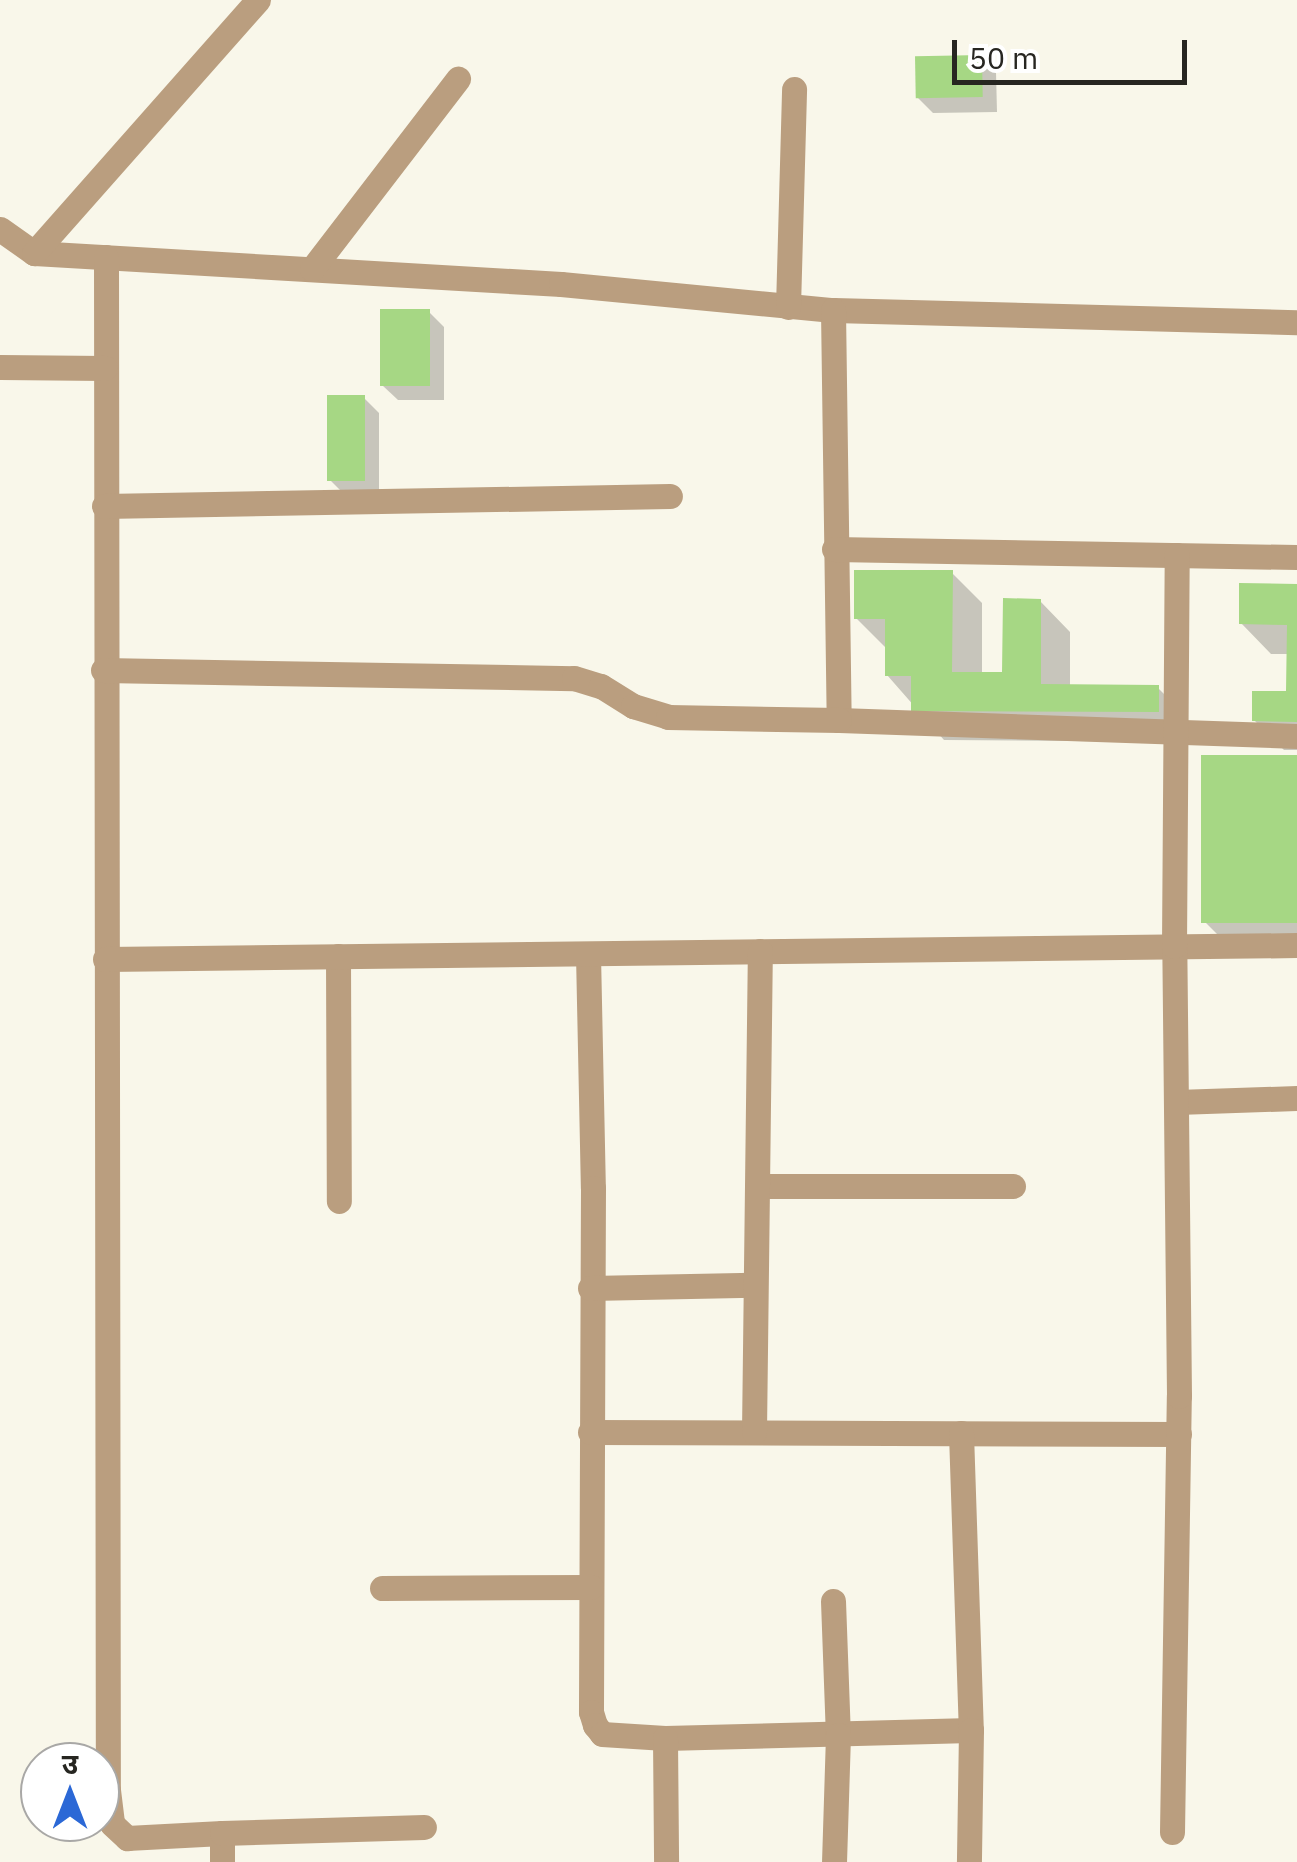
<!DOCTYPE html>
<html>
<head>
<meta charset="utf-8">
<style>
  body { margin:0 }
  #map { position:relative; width:1297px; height:1862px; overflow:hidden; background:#f9f7ea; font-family:"IBM Plex Sans","Noto Sans Devanagari",sans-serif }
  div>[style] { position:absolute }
  .shadow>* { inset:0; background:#0003 }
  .building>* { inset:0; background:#a6d784; transform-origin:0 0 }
  .minor>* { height:25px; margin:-12.5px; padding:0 12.5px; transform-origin:12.5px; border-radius:12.5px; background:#ba9e7f }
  span { translate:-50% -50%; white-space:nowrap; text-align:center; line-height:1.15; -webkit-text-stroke:9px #fff; paint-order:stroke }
  .north { position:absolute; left:20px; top:1742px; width:100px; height:100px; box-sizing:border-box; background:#fff; border:2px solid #a9a8a6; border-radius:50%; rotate:0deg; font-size:28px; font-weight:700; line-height:40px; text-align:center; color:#272621 }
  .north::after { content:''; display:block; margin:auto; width:35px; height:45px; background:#2b68d6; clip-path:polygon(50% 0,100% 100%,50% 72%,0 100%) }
  .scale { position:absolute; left:952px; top:40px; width:235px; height:45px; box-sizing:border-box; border:5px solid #272621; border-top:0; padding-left:12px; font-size:30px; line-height:35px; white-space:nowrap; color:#272621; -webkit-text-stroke:8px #fff; paint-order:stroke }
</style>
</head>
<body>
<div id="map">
  <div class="shadow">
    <i style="clip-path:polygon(981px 57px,996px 72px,997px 112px,933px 113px,918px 98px,938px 58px)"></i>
    <i style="clip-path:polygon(429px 312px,444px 327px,444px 400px,398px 400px,382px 385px)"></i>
    <i style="clip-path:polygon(364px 398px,379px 413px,379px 495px,345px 495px,330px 480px)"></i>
    <i style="clip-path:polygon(952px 573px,982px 603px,982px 675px,1005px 675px,1040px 601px,1070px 632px,1070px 687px,1158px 688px,1188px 718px,1188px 742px,944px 740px,887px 675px,888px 650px,856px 618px)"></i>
    <i style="clip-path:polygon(1297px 586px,1297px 750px,1284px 750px,1254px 720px,1289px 693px,1289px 654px,1271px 654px,1241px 623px)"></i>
    <i style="clip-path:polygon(1297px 758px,1297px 953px,1236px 953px,1206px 923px)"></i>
  </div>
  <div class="building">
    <i style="left:982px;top:55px;width:42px;height:67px;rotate:89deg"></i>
    <i style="left:380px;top:309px;width:50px;height:77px"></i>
    <i style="left:327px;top:395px;width:38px;height:86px"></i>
    <i style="clip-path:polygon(854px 570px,953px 570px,952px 672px,1002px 672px,1003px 598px,1041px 599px,1041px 684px,1159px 685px,1159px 712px,911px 711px,911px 676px,885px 676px,885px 619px,854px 619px)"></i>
    <i style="clip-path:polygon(1239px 583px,1297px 584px,1297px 722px,1252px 721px,1252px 691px,1286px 691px,1287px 625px,1239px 624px)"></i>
    <i style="left:1297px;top:755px;width:168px;height:96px;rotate:90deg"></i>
  </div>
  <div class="minor">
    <i style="left:0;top:229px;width:42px;rotate:35.2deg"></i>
    <i style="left:34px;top:253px;width:528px;rotate:3.37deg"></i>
    <i style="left:561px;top:284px;width:273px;rotate:5.5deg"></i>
    <i style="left:833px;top:310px;width:464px;rotate:1.5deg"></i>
    <i style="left:34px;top:253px;width:338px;rotate:-48.5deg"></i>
    <i style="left:106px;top:257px;width:1533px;rotate:89.93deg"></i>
    <i style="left:108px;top:1790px;width:34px;rotate:83deg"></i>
    <i style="left:112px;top:1824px;width:21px;rotate:43deg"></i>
    <i style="left:127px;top:1838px;width:95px;rotate:-3deg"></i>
    <i style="left:222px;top:1833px;width:29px;rotate:90deg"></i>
    <i style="left:312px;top:269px;width:240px;rotate:-52.5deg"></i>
    <i style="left:788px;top:307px;width:218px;rotate:-88.4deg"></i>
    <i style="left:833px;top:310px;width:410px;rotate:89.2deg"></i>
    <i style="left:839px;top:720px;width:458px;rotate:2deg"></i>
    <i style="left:0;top:367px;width:105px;rotate:0.5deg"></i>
    <i style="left:104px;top:506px;width:566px;rotate:-1.01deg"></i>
    <i style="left:834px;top:549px;width:463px;rotate:1deg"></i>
    <i style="left:103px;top:670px;width:471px;rotate:1deg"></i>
    <i style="left:574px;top:678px;width:28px;rotate:17deg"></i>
    <i style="left:601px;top:686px;width:38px;rotate:32deg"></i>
    <i style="left:633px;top:706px;width:37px;rotate:17deg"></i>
    <i style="left:668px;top:717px;width:171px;rotate:1deg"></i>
    <i style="left:588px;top:954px;width:234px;rotate:88.8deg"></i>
    <i style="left:593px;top:1188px;width:524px;rotate:90.22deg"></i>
    <i style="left:591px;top:1712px;width:14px;rotate:73deg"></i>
    <i style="left:595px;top:1725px;width:11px;rotate:52deg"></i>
    <i style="left:602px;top:1734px;width:63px;rotate:3.6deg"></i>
    <i style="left:665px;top:1738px;width:306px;rotate:-1.5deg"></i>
    <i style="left:338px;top:956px;width:245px;rotate:89.8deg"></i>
    <i style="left:105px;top:959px;width:1192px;rotate:-0.67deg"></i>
    <i style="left:1177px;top:1102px;width:120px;rotate:-1.9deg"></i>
    <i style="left:758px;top:1186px;width:255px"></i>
    <i style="left:590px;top:1288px;width:163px;rotate:-1.1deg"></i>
    <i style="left:590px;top:1432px;width:589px;rotate:0.19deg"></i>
    <i style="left:754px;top:1432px;width:481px;rotate:-89.3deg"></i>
    <i style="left:961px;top:1433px;width:297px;rotate:88.1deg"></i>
    <i style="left:971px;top:1730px;width:132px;rotate:90.9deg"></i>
    <i style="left:382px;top:1588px;width:209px;rotate:-0.3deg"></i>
    <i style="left:833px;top:1601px;width:134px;rotate:87.9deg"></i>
    <i style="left:838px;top:1735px;width:127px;rotate:91.8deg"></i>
    <i style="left:665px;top:1738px;width:124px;rotate:89.5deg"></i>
    <i style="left:1172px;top:1832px;width:436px;rotate:-89.1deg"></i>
    <i style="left:1179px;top:1396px;width:450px;rotate:-90.6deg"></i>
    <i style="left:1174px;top:946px;width:391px;rotate:-89.6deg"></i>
    <i style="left:222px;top:1833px;width:202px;rotate:-1.7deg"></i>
  </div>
  <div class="north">उ</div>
  <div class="scale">50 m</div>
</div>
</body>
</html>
